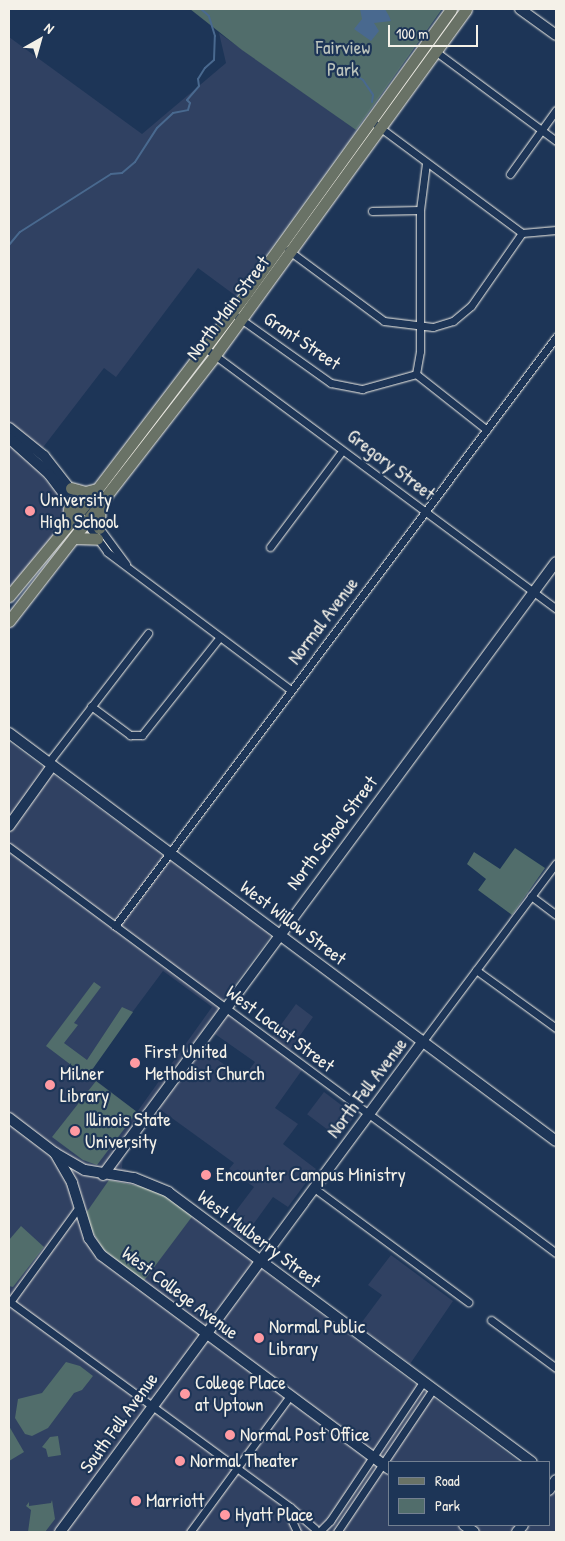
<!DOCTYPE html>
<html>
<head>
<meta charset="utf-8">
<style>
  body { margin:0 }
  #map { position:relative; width:565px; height:1541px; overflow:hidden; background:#1d3557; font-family:"Patrick Hand",sans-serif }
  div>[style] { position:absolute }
  .built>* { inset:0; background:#304162; transform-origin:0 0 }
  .green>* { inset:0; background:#516d6b }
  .water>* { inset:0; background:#49698f }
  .stream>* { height:2px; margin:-1px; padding:0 1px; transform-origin:1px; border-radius:1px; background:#49698f }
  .roads { filter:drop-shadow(0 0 1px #f4f1e8) drop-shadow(0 0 1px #f4f1e8) }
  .street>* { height:7px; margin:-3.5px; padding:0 3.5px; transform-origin:3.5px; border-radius:3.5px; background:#1d3557 }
  .secondary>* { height:10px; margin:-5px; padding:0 5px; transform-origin:5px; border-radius:5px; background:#1d3557 }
  .primary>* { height:11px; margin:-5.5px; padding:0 5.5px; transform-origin:5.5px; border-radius:5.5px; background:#697266 }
  .dots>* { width:14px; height:14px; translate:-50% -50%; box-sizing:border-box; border:2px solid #1d3557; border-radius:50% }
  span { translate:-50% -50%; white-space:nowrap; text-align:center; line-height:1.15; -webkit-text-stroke:4.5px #1d3557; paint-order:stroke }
  .park-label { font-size:19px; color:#bbc3bc }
  .street-label { font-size:19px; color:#f4f1e8 }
  .poi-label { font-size:19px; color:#f4f1e8 }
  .left { translate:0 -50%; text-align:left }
  .frame { position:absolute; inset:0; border:10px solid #f4f1e8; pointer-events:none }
  .legend { position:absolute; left:388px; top:1461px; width:162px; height:65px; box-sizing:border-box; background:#1d3557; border:1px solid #738091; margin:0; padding:6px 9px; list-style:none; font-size:15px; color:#f4f1e8 }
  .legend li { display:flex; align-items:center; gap:10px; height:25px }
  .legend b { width:25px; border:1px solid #738091 }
  .north { position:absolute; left:15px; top:15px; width:50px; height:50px; -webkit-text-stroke:4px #1d3557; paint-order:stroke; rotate:38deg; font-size:14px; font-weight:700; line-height:20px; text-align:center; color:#f4f1e8 }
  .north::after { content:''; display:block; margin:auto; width:18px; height:22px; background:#f4f1e8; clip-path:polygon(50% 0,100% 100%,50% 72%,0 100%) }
  .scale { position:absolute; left:388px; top:25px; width:90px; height:22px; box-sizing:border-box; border:2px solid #f4f1e8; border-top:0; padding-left:6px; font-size:15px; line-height:18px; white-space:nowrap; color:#f4f1e8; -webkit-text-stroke:4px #1d3557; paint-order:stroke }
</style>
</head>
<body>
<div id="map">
  <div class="built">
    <i style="clip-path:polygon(219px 33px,356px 130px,236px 296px,198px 268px,116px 377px,104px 368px,31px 463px,66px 504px,66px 521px,9px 596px,9px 37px,142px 134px,226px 63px)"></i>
    <i style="clip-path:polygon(evenodd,9px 742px,269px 933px,270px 937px,218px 1007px,267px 1044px,296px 1004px,313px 1017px,285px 1057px,302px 1070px,275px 1108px,298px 1124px,283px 1144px,316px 1169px,288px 1207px,273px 1197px,241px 1241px,259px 1267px,519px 1462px,389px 1462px,389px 1525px,549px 1525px,549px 1484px,556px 1489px,556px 1532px,9px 1532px,9px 742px,163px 971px,212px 1007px,137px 1112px,90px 1076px,93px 1065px,163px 971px,9px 742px,215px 1034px,255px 1062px,243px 1078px,204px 1050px,215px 1034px,9px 742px,158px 1108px,234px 1163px,229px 1169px,254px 1187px,223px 1228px,163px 1184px,122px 1168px,123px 1156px,158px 1108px)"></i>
    <i style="left:324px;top:1092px;width:39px;height:28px;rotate:37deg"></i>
    <i style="clip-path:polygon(391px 1255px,453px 1301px,410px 1364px,359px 1326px,382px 1295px,368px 1285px)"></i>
  </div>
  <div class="green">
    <i style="clip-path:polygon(190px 9px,442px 9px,356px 130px,242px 50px)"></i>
    <i style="clip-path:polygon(515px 848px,545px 868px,512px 915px,478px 890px,486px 879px,467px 864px,474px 852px,500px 869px)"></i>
    <i style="clip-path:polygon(94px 982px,101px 987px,74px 1023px,78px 1025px,64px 1043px,87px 1060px,122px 1007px,133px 1012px,87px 1077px,46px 1046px)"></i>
    <i style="clip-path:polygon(96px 1081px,137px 1112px,97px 1165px,83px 1160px,52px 1137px)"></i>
    <i style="clip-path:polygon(109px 1180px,159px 1190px,194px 1214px,143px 1282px,103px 1249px,89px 1226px,86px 1213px)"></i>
    <i style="clip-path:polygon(21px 1226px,44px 1247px,13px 1287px,9px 1286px,9px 1240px)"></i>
    <i style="clip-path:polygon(66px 1362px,80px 1366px,93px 1376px,82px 1390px,74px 1393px,48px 1428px,32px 1436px,25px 1434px,15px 1418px,18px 1399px,42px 1393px)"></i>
    <i style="clip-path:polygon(9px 1426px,24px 1452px,9px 1461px)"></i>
    <i style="clip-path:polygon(58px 1436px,61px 1455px,48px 1457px,46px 1449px,42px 1447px,50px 1437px)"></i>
    <i style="clip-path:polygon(52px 1500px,55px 1519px,45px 1532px,28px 1532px,31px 1510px,26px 1506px,29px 1502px,29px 1506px,51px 1503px)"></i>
  </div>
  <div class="water">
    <i style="clip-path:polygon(360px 9px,385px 9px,389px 16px,391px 21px,374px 23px,379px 31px,371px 41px,354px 29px,362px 19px)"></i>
  </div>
  <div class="stream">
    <i style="left:349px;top:69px;width:7px;rotate:16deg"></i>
    <i style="left:356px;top:71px;width:4px;rotate:104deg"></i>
    <i style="left:355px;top:75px;width:9px;rotate:32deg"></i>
    <i style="left:363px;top:80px;width:18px;rotate:56deg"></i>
    <i style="left:373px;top:95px;width:7px;rotate:98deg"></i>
    <i style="left:9px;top:245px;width:17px;rotate:-50deg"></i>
    <i style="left:20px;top:232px;width:108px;rotate:-32.5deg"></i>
    <i style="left:111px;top:174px;width:11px;rotate:-5deg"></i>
    <i style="left:122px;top:173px;width:17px;rotate:-40deg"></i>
    <i style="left:135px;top:162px;width:40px;rotate:-57.1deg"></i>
    <i style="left:157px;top:128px;width:22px;rotate:-43deg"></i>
    <i style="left:173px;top:113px;width:15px;rotate:-11deg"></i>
    <i style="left:188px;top:110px;width:7px;rotate:-74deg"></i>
    <i style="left:190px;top:103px;width:4px;rotate:-135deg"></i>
    <i style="left:187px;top:100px;width:18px;rotate:-49deg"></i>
    <i style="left:199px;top:86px;width:7px;rotate:-98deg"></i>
    <i style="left:198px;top:79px;width:13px;rotate:-58deg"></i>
    <i style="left:205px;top:68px;width:12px;rotate:-42deg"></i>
    <i style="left:214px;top:60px;width:24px;rotate:-88deg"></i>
    <i style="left:215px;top:36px;width:21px;rotate:-107deg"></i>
    <i style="left:209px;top:16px;width:11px;rotate:-139deg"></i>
  </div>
  <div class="roads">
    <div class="street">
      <i style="left:435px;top:51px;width:151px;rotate:36.6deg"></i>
      <i style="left:374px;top:123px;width:184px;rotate:36.6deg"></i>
      <i style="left:522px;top:233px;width:34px;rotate:-5deg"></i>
      <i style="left:510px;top:174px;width:79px;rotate:-54.3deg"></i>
      <i style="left:372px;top:211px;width:48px;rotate:-1.2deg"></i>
      <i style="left:288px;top:250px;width:119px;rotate:36.5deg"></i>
      <i style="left:384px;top:321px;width:49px;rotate:7deg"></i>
      <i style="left:433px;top:327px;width:21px;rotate:-17deg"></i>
      <i style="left:453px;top:321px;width:23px;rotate:-40deg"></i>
      <i style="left:471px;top:306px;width:89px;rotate:-55.1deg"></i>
      <i style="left:238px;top:317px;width:114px;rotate:35.4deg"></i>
      <i style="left:331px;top:383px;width:32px;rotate:11deg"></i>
      <i style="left:362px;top:389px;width:56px;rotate:-15.5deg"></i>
      <i style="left:416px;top:374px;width:90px;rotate:38.3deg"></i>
      <i style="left:205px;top:348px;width:437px;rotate:36.6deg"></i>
      <i style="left:416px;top:374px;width:23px;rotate:-80deg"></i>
      <i style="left:420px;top:351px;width:141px;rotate:-90deg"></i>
      <i style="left:420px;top:210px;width:47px;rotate:-82.7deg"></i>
      <i style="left:84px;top:520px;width:39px;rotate:54deg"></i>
      <i style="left:107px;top:552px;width:230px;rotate:36.9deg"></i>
      <i style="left:98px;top:526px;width:47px;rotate:53.6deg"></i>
      <i style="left:270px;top:547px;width:120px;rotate:-53.1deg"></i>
      <i style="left:91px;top:706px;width:49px;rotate:36.6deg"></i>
      <i style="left:130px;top:735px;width:12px"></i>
      <i style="left:142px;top:735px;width:125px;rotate:-51.5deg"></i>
      <i style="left:48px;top:763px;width:164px;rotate:-52.4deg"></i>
      <i style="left:9px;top:847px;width:681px;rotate:36.58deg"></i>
      <i style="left:531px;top:896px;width:31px;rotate:37deg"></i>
      <i style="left:115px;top:926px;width:736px;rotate:-53.18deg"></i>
      <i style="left:476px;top:970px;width:99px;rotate:35.9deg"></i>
      <i style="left:423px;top:1041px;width:222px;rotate:-53.2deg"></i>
      <i style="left:314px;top:1188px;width:192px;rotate:36.5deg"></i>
      <i style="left:79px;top:1207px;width:117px;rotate:126deg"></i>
      <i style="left:10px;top:1302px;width:347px;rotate:36.2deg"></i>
      <i style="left:290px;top:1507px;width:33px;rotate:41deg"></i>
      <i style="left:491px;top:1320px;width:81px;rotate:36.4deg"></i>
      <i style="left:285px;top:1506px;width:29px;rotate:65deg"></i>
      <i style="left:321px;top:1530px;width:13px;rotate:-45deg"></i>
      <i style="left:330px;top:1521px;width:167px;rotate:-56.2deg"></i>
      <i style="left:190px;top:1532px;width:169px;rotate:-53.7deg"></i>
      <i style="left:337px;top:1532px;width:172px;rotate:-56.1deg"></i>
    </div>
    <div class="secondary">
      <i style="left:520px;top:9px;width:44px;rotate:35.8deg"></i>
      <i style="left:9px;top:428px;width:45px;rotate:38.7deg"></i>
      <i style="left:44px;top:456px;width:70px;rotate:52deg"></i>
      <i style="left:9px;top:438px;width:54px;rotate:42deg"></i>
      <i style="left:49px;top:474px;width:40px;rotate:53deg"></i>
      <i style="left:9px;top:733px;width:682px;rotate:36.72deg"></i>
      <i style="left:9px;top:826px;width:74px;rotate:-54.4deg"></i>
      <i style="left:9px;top:1118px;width:58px;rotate:37.3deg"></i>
      <i style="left:55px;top:1153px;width:34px;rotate:60deg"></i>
      <i style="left:72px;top:1183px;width:58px;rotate:72.8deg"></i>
      <i style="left:89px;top:1238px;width:21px;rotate:55deg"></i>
      <i style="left:101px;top:1255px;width:359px;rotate:36.6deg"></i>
      <i style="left:55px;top:1153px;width:34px;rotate:30deg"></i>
      <i style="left:85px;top:1170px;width:50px;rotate:9.3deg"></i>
      <i style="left:134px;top:1178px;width:37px;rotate:22deg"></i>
      <i style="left:168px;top:1192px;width:453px;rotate:36.6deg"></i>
      <i style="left:103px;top:1175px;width:762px;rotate:-53.54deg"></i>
      <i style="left:549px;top:1490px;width:12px;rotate:-55deg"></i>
      <i style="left:464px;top:1525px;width:12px;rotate:35deg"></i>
      <i style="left:60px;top:1532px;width:611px;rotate:-53.52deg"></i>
      <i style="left:517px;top:1532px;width:9px;rotate:-49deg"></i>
    </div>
    <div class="primary">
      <i style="left:71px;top:488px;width:15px;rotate:16deg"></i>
      <i style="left:85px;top:492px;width:12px;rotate:-14deg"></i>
      <i style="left:67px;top:526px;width:26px;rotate:-83deg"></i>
      <i style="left:99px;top:528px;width:24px;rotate:-88deg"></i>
      <i style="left:74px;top:538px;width:23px;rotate:2deg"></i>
      <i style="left:9px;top:596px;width:130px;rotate:-50.3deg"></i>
      <i style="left:92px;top:496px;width:253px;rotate:-52.7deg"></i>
      <i style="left:245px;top:295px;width:352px;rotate:-54.2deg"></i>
      <i style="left:9px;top:621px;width:336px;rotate:-52.2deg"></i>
      <i style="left:215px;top:355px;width:427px;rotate:-54deg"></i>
    </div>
  </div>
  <div class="dots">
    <i style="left:30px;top:511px;background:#ff9aa2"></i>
    <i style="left:135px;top:1063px;background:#ff9aa2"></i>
    <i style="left:50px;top:1085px;background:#ff9aa2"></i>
    <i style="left:75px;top:1131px;background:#ff9aa2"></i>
    <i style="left:206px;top:1175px;background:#ff9aa2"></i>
    <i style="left:259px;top:1338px;background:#ff9aa2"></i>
    <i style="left:185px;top:1394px;background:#ff9aa2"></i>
    <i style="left:230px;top:1435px;background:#ff9aa2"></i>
    <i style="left:180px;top:1461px;background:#ff9aa2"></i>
    <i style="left:136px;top:1501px;background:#ff9aa2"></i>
    <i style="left:225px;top:1515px;background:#ff9aa2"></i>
  </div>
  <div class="park-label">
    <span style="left:343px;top:59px">Fairview<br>Park</span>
  </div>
  <div class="street-label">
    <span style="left:228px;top:308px;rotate:-53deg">North Main Street</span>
    <span style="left:302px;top:341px;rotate:34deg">Grant Street</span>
    <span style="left:391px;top:465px;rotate:37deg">Gregory Street</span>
    <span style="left:323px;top:621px;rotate:-53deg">Normal Avenue</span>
    <span style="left:332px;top:833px;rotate:-53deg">North School Street</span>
    <span style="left:293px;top:923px;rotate:37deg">West Willow Street</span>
    <span style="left:280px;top:1029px;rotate:37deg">West Locust Street</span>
    <span style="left:367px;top:1088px;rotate:-53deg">North Fell Avenue</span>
    <span style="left:259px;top:1239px;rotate:37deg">West Mulberry Street</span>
    <span style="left:180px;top:1293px;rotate:37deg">West College Avenue</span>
    <span style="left:119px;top:1423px;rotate:-54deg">South Fell Avenue</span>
  </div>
  <div class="poi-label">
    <span class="left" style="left:40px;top:511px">University<br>High School</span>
    <span class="left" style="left:145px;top:1063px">First United<br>Methodist Church</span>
    <span class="left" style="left:60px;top:1085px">Milner<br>Library</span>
    <span class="left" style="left:85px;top:1131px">Illinois State<br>University</span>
    <span class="left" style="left:216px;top:1175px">Encounter Campus Ministry</span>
    <span class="left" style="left:269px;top:1338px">Normal Public<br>Library</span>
    <span class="left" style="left:195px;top:1394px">College Place<br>at Uptown</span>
    <span class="left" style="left:240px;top:1435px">Normal Post Office</span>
    <span class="left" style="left:190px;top:1461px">Normal Theater</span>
    <span class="left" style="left:146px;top:1501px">Marriott</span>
    <span class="left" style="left:235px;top:1515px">Hyatt Place</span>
  </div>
  <div class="frame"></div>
  <ul class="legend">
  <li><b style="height:6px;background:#697266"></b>Road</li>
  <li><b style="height:14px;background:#516d6b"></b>Park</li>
  </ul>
  <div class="north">N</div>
  <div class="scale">100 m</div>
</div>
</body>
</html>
